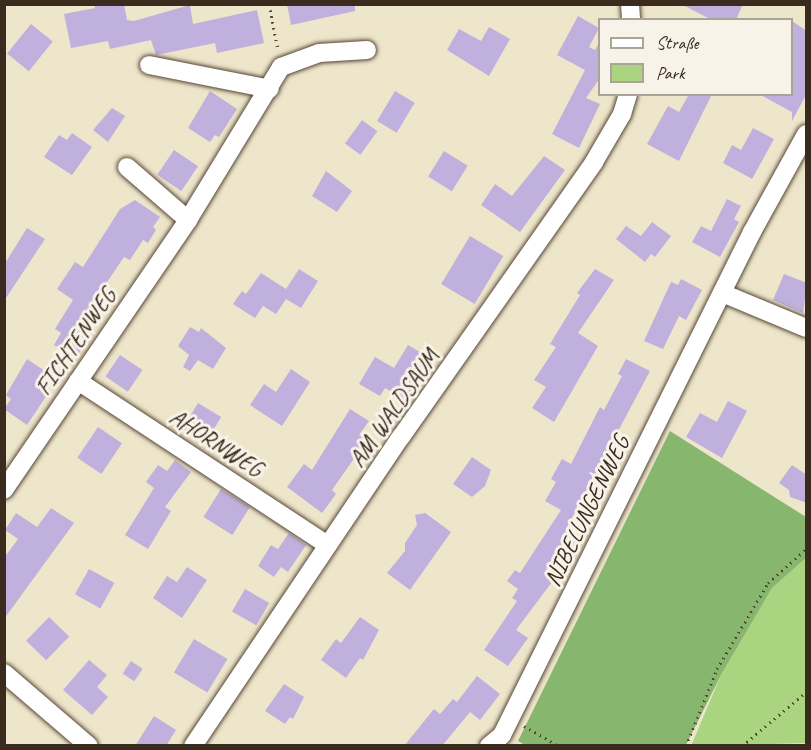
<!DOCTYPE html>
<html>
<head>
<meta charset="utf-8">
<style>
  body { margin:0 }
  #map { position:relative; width:811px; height:750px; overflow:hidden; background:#eee6ca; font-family:Caveat,sans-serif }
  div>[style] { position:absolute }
  .green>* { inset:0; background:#aad480 }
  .forest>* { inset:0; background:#87b66e }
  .building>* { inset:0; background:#c0b0dd; transform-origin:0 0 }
  .path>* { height:3px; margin-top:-1.5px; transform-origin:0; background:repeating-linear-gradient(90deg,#564638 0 1.5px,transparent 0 6px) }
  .roads { filter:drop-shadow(0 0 2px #564638) drop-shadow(0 0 2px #564638) }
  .minor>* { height:18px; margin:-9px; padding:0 9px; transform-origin:9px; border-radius:9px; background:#fff }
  span { translate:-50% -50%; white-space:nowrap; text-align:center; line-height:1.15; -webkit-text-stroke:6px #f7f3e8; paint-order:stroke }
  .street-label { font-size:24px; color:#3b2a1e }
  .frame { position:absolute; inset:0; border:6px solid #3b2a1e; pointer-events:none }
  .legend { position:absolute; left:598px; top:18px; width:195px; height:78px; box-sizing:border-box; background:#f7f3e8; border:2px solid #aca397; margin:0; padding:8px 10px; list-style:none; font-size:18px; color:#3b2a1e }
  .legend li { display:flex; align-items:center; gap:12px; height:30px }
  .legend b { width:30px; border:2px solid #aca397 }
</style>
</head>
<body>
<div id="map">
  <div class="green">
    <i style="clip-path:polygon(806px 558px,806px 743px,691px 746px,721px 675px,772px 588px)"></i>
  </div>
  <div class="forest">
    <i style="clip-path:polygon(670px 431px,806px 517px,806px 558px,772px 588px,721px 675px,686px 745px,525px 745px,518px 741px)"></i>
  </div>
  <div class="building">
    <i style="clip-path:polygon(94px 4px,124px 4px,127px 20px,134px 21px,190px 5px,193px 24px,257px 10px,264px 43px,217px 53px,215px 43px,156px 55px,151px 40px,110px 49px,108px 41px,71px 48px,64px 14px,95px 8px)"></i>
    <i style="clip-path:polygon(287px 4px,355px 4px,355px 11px,291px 25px)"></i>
    <i style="clip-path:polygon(681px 4px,743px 4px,736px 20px,712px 20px)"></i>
    <i style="clip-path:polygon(578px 16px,599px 28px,589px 47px,595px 50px,600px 41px,600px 78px,586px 98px,600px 104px,579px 148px,552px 134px,585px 70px,557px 55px)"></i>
    <i style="clip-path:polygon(792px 21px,807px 31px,807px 93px,792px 121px,792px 112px,759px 94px,792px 94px)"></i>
    <i style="left:31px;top:24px;width:28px;height:38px;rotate:39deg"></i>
    <i style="clip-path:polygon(489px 27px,510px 39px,489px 76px,447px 50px,459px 29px,481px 41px)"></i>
    <i style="clip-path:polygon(210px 91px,237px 109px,219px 137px,215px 135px,210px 142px,188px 128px)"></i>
    <i style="left:395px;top:91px;width:23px;height:35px;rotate:31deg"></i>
    <i style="clip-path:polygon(689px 94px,712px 94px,679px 161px,647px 144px,668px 106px,679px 112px)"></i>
    <i style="clip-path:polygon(112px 108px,125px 116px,108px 142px,93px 130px)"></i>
    <i style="left:362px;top:120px;width:19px;height:29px;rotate:36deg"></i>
    <i style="clip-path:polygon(753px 128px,774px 139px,752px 179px,723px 163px,732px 145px,741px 150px)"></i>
    <i style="clip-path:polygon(72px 133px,92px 147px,72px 175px,44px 157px,59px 135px,67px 140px)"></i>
    <i style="left:174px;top:150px;width:29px;height:30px;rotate:34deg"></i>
    <i style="left:444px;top:151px;width:28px;height:30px;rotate:32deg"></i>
    <i style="clip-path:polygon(544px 156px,565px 170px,520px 232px,481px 205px,495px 184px,512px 196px)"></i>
    <i style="clip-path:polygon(326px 171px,352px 191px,337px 212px,312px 196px)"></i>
    <i style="clip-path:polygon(727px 199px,741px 206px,734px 219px,739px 222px,720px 257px,692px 242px,701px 226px,711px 231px)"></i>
    <i style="clip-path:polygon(135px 200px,160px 217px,153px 227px,156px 230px,148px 243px,143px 240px,130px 260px,124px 257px,78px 325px,87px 331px,83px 337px,87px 340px,78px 354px,74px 351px,71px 355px,54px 345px,61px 333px,55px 329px,73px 300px,57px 289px,75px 262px,83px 267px,120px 209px)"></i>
    <i style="clip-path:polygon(652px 222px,671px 236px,655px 257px,651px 254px,645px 262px,616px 239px,626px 226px,641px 236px)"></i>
    <i style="clip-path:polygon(27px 228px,45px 239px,4px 301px,4px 265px)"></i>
    <i style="left:470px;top:236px;width:39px;height:56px;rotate:31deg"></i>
    <i style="clip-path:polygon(299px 269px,318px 281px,301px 308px,286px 299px,276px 314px,263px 306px,255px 318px,233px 304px,242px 291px,246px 294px,261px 273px,286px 289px)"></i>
    <i style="clip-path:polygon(595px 269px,614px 280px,578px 333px,598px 346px,554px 422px,532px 408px,546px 387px,534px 380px,556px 347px,550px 344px,580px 295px,577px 293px)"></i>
    <i style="clip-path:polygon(784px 274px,807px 283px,803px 313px,773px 300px)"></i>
    <i style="clip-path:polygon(681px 279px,702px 290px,686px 320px,679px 316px,663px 349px,644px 341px,671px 282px,678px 285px)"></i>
    <i style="clip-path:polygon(190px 327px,199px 332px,201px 328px,226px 348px,213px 369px,198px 360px,190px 371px,183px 367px,189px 355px,178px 346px)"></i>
    <i style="clip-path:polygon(408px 345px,432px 359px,408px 401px,385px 388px,380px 396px,359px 384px,375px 357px,394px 368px)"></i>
    <i style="left:120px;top:355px;width:27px;height:26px;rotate:34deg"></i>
    <i style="clip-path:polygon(27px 359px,48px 373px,40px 385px,49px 392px,27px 425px,4px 409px,11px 399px,6px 395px)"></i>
    <i style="clip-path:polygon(626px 359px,650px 371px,565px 531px,582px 542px,516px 630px,528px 638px,508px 666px,484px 650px,517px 601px,512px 598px,518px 589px,507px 581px,515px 570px,520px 573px,561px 510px,545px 501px,556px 482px,551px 479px,562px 459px,571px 464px,600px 407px,604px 410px,622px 376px,618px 374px)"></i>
    <i style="clip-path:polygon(291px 369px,310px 382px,282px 426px,250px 405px,264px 384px,276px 392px)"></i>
    <i style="clip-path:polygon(728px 401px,747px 411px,722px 458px,686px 437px,700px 413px,717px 422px)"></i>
    <i style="left:198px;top:403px;width:27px;height:30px;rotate:31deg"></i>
    <i style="clip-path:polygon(350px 409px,369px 421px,359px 435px,367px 440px,332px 490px,336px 494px,322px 513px,287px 487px,304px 464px,312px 470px)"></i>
    <i style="left:98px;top:427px;width:29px;height:37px;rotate:34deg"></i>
    <i style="clip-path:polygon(472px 457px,491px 470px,485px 486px,472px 497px,453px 484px)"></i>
    <i style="clip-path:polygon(175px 460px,191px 472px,165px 507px,171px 511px,148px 549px,125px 535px,154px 488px,146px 482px,158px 465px,167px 471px)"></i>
    <i style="clip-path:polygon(792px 465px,807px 475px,807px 503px,790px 497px,789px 490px,779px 483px)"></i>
    <i style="left:221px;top:489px;width:34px;height:33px;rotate:32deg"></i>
    <i style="clip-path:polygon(51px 508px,74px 523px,4px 619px,4px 558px,18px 539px,5px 530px,16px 513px,37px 527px)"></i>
    <i style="clip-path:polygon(425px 513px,451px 532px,410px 590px,387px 573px,405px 551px,405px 543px,417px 525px,415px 515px)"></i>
    <i style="clip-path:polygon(289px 533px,306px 545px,288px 572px,281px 567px,274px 577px,258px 566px,271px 545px,278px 549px)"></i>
    <i style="clip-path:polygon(187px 567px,207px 580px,182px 618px,153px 598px,167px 576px,177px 582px)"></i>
    <i style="left:89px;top:569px;width:29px;height:29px;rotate:29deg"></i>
    <i style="left:245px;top:589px;width:28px;height:26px;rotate:30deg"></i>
    <i style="left:49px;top:617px;width:28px;height:33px;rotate:44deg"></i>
    <i style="clip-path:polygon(360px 617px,379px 630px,363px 660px,360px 658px,346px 678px,321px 660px,336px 639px,341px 643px)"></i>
    <i style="left:194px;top:639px;width:39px;height:39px;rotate:31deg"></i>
    <i style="clip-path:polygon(89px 660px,107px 675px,97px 687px,108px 697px,92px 715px,63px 690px)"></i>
    <i style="left:131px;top:661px;width:14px;height:15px;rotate:34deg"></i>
    <i style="clip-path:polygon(477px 676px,500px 694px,480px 720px,470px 712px,442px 746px,404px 746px,434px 709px,440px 714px,453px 699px,457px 702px)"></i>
    <i style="clip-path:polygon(284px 684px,304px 697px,293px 719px,290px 717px,285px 724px,265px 711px)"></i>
    <i style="clip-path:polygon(154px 716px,176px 730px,166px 746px,135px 746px)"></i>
  </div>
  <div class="path">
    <i style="left:269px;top:4px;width:47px;rotate:78.9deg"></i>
    <i style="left:524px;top:726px;width:40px;rotate:29.7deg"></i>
    <i style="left:686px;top:746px;width:83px;rotate:-68.1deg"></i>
    <i style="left:717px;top:669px;width:100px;rotate:-59.3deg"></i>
    <i style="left:768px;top:583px;width:51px;rotate:-41.8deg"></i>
    <i style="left:742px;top:746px;width:84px;rotate:-40.2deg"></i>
  </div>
  <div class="roads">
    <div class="minor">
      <i style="left:630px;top:4px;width:16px;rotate:86deg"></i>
      <i style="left:149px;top:65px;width:123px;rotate:11.2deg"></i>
      <i style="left:127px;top:167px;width:81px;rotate:41deg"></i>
      <i style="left:722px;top:293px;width:91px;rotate:22.6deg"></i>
      <i style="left:78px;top:381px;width:299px;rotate:33.3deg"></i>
      <i style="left:4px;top:490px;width:327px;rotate:-55.7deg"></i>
      <i style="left:188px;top:220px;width:179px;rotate:-58.7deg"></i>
      <i style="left:281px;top:67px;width:40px;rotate:-20.2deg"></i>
      <i style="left:319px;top:53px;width:48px;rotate:-3.6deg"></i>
      <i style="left:4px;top:673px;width:112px;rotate:40.7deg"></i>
      <i style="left:193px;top:746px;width:372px;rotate:-56.1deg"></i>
      <i style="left:401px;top:437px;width:336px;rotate:-54.9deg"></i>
      <i style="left:594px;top:162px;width:56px;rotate:-59.7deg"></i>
      <i style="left:622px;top:114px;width:21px;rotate:-73deg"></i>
      <i style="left:489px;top:746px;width:17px;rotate:-40deg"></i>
      <i style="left:502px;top:735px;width:562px;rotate:-63.57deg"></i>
      <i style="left:752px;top:232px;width:112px;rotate:-61.1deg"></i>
    </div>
  </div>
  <div class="street-label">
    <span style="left:76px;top:342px;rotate:-56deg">FICHTENWEG</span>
    <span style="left:394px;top:408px;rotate:-55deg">AM WALDSAUM</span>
    <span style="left:216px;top:443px;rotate:33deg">AHORNWEG</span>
    <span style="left:587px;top:511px;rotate:-64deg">NIBELUNGENWEG</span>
  </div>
  <div class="frame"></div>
  <ul class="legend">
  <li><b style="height:8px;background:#fff"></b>Straße</li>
  <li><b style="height:16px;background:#aad480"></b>Park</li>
  </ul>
</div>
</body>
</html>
